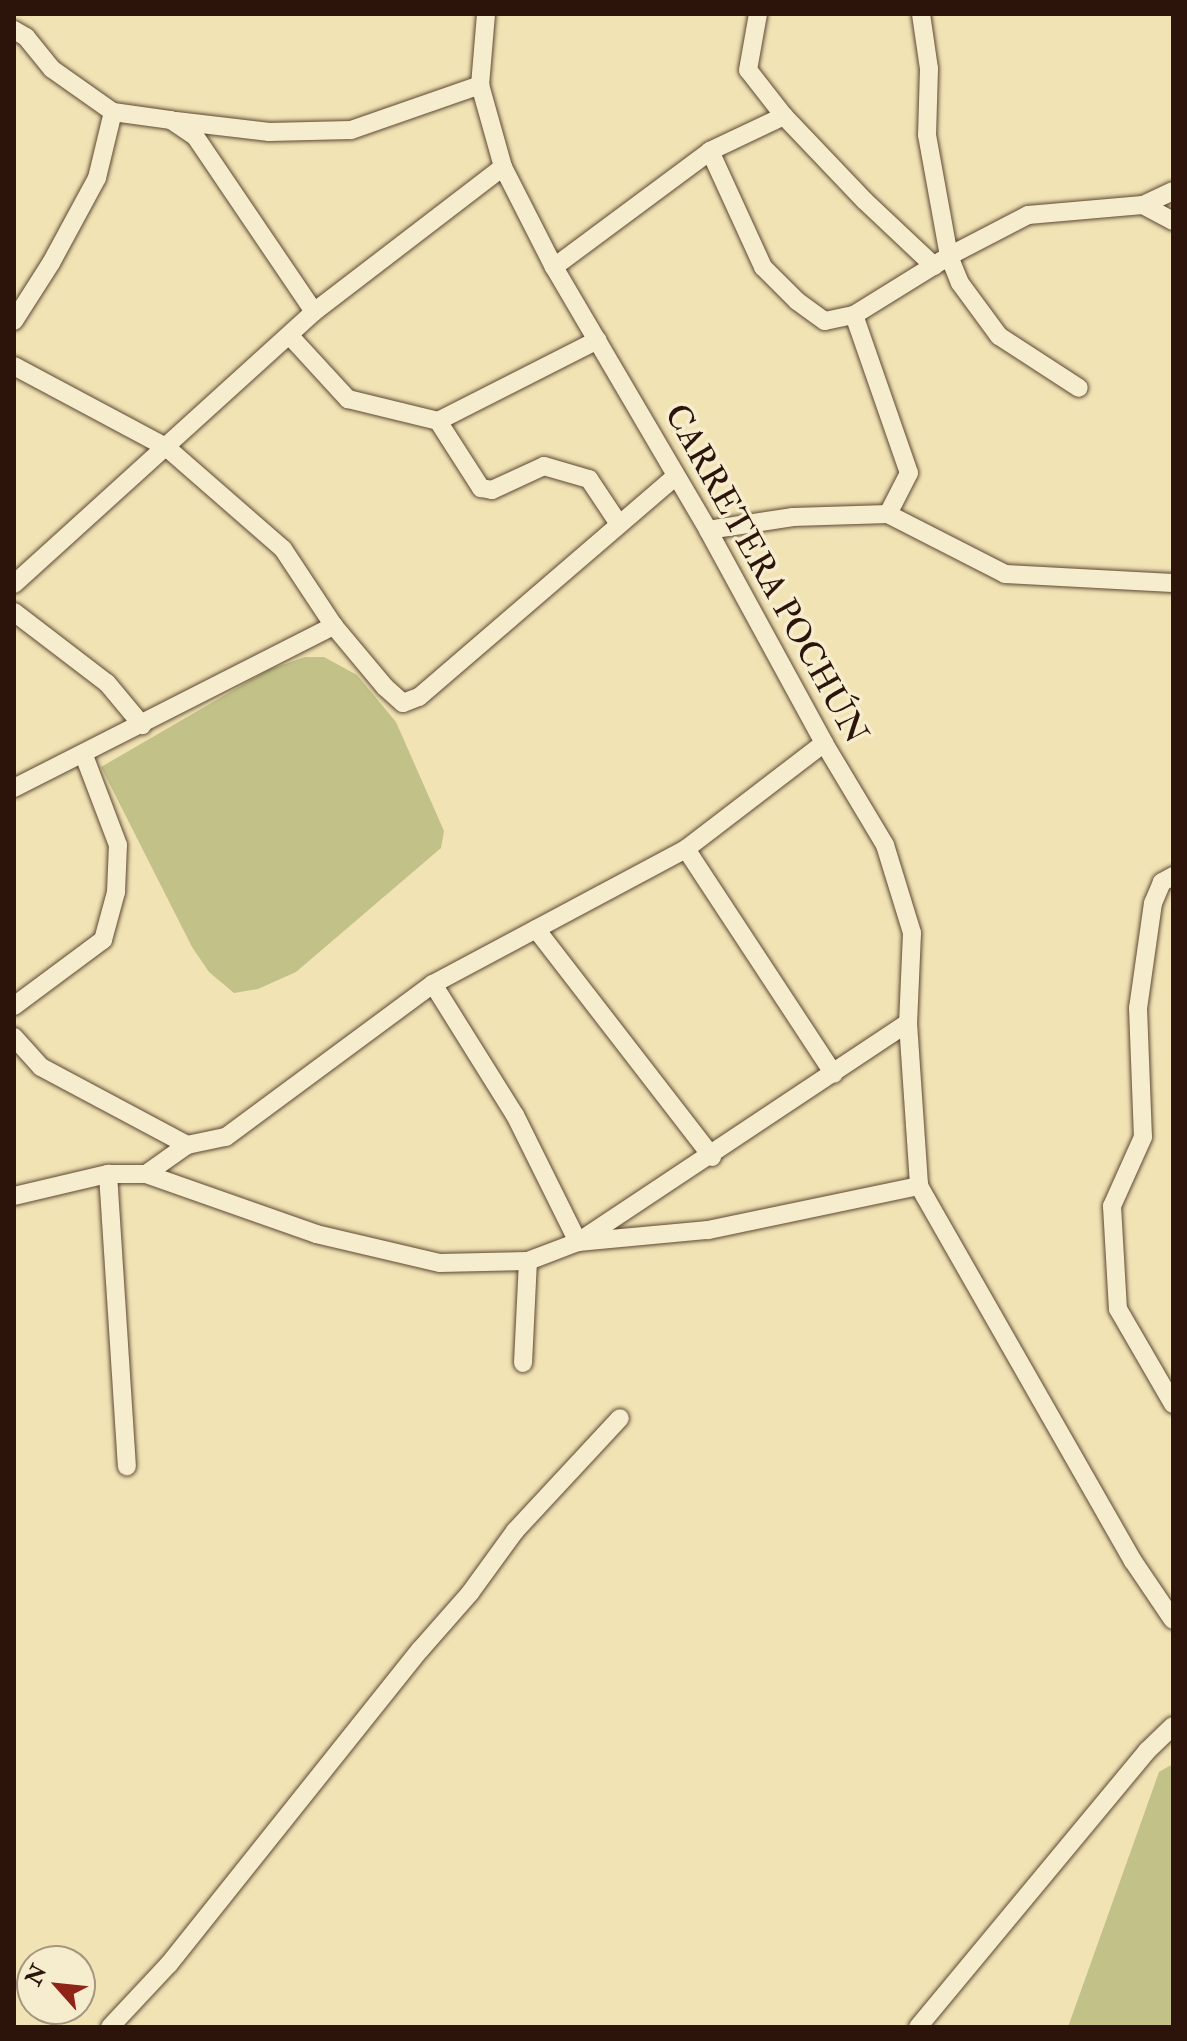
<!DOCTYPE html>
<html>
<head>
<meta charset="utf-8">
<style>
  body { margin:0 }
  #map { position:relative; width:1187px; height:2041px; overflow:hidden; background:#f1e3b4; font-family:"IM FELL Double Pica",serif }
  div>[style] { position:absolute }
  .green>* { inset:0; background:#c1c188 }
  .roads { filter:drop-shadow(0 0 2px #5d4834) drop-shadow(0 0 2px #5d4834) }
  .street>* { height:18px; margin:-9px; padding:0 9px; transform-origin:9px; border-radius:9px; background:#f6edce }
  span { translate:-50% -50%; white-space:nowrap; text-align:center; line-height:1.15; -webkit-text-stroke:7px #f6edce; paint-order:stroke }
  .street-label { font-size:34px; color:#2c140a }
  .frame { position:absolute; inset:0; border:16px solid #2c140a; pointer-events:none }
  .north { position:absolute; left:16px; top:1945px; width:80px; height:80px; box-sizing:border-box; background:#f6edce; border:2px solid #a59680; border-radius:50%; rotate:297deg; font-size:22px; font-weight:700; line-height:32px; text-align:center; color:#2c140a }
  .north::after { content:''; display:block; margin:auto; width:28px; height:36px; background:#8f2418; clip-path:polygon(50% 0,100% 100%,50% 72%,0 100%) }
</style>
</head>
<body>
<div id="map">
  <div class="green">
    <i style="clip-path:polygon(305px 657px,324px 657px,357px 675px,396px 722px,444px 831px,441px 848px,296px 972px,258px 989px,234px 993px,209px 972px,192px 947px,101px 767px,268px 670px)"></i>
    <i style="clip-path:polygon(1173px 1764px,1173px 2027px,1068px 2027px,1159px 1772px)"></i>
  </div>
  <div class="roads">
    <div class="street">
      <i style="left:486px;top:14px;width:71px;rotate:94.8deg"></i>
      <i style="left:480px;top:85px;width:85px;rotate:74.3deg"></i>
      <i style="left:503px;top:167px;width:112px;rotate:63deg"></i>
      <i style="left:554px;top:267px;width:305px;rotate:59.6deg"></i>
      <i style="left:708px;top:530px;width:243px;rotate:61.4deg"></i>
      <i style="left:824px;top:743px;width:119px;rotate:59.1deg"></i>
      <i style="left:885px;top:845px;width:92px;rotate:72.9deg"></i>
      <i style="left:912px;top:933px;width:90px;rotate:92.5deg"></i>
      <i style="left:908px;top:1023px;width:163px;rotate:86.1deg"></i>
      <i style="left:919px;top:1186px;width:432px;rotate:60.3deg"></i>
      <i style="left:1133px;top:1561px;width:71px;rotate:55.9deg"></i>
      <i style="left:921px;top:14px;width:56px;rotate:81.7deg"></i>
      <i style="left:929px;top:69px;width:66px;rotate:91.7deg"></i>
      <i style="left:927px;top:135px;width:123px;rotate:79.7deg"></i>
      <i style="left:949px;top:256px;width:29px;rotate:68deg"></i>
      <i style="left:960px;top:283px;width:66px;rotate:53.7deg"></i>
      <i style="left:999px;top:336px;width:95px;rotate:33deg"></i>
      <i style="left:14px;top:30px;width:14px;rotate:30deg"></i>
      <i style="left:26px;top:37px;width:41px;rotate:50.9deg"></i>
      <i style="left:52px;top:69px;width:75px;rotate:35.2deg"></i>
      <i style="left:113px;top:112px;width:59px;rotate:7.9deg"></i>
      <i style="left:171px;top:120px;width:29px;rotate:34deg"></i>
      <i style="left:195px;top:136px;width:212px;rotate:55.9deg"></i>
      <i style="left:784px;top:116px;width:117px;rotate:46.4deg"></i>
      <i style="left:865px;top:201px;width:95px;rotate:43.3deg"></i>
      <i style="left:176px;top:121px;width:94px;rotate:6.7deg"></i>
      <i style="left:269px;top:132px;width:82px;rotate:-1.4deg"></i>
      <i style="left:351px;top:130px;width:137px;rotate:-19.2deg"></i>
      <i style="left:710px;top:151px;width:128px;rotate:65.4deg"></i>
      <i style="left:763px;top:267px;width:48px;rotate:45deg"></i>
      <i style="left:797px;top:301px;width:34px;rotate:36deg"></i>
      <i style="left:825px;top:321px;width:30px;rotate:-12deg"></i>
      <i style="left:854px;top:315px;width:167px;rotate:70.8deg"></i>
      <i style="left:909px;top:473px;width:46px;rotate:117.1deg"></i>
      <i style="left:1143px;top:205px;width:33px;rotate:-25deg"></i>
      <i style="left:554px;top:267px;width:194px;rotate:-36.6deg"></i>
      <i style="left:710px;top:151px;width:82px;rotate:-25.3deg"></i>
      <i style="left:784px;top:116px;width:58px;rotate:-128deg"></i>
      <i style="left:748px;top:70px;width:57px;rotate:-79.9deg"></i>
      <i style="left:854px;top:315px;width:112px;rotate:-31.8deg"></i>
      <i style="left:949px;top:256px;width:89px;rotate:-27.4deg"></i>
      <i style="left:1028px;top:215px;width:115px;rotate:-5deg"></i>
      <i style="left:1143px;top:205px;width:34px;rotate:28deg"></i>
      <i style="left:14px;top:321px;width:69px;rotate:-57.5deg"></i>
      <i style="left:51px;top:263px;width:97px;rotate:-61.6deg"></i>
      <i style="left:97px;top:178px;width:68px;rotate:-76.4deg"></i>
      <i style="left:290px;top:336px;width:86px;rotate:47.4deg"></i>
      <i style="left:348px;top:399px;width:93px;rotate:13.7deg"></i>
      <i style="left:438px;top:421px;width:179px;rotate:-26.9deg"></i>
      <i style="left:14px;top:366px;width:172px;rotate:28.1deg"></i>
      <i style="left:166px;top:447px;width:155px;rotate:41.1deg"></i>
      <i style="left:283px;top:549px;width:92px;rotate:56.5deg"></i>
      <i style="left:334px;top:626px;width:80px;rotate:50.1deg"></i>
      <i style="left:385px;top:687px;width:24px;rotate:42deg"></i>
      <i style="left:403px;top:703px;width:17px;rotate:-21deg"></i>
      <i style="left:419px;top:697px;width:338px;rotate:-40.7deg"></i>
      <i style="left:438px;top:421px;width:80px;rotate:57.3deg"></i>
      <i style="left:481px;top:488px;width:11px;rotate:10deg"></i>
      <i style="left:492px;top:490px;width:57px;rotate:-24.8deg"></i>
      <i style="left:544px;top:466px;width:47px;rotate:16.1deg"></i>
      <i style="left:589px;top:479px;width:54px;rotate:56.3deg"></i>
      <i style="left:708px;top:530px;width:86px;rotate:-8.7deg"></i>
      <i style="left:793px;top:517px;width:95px;rotate:-1.8deg"></i>
      <i style="left:888px;top:514px;width:131px;rotate:27.1deg"></i>
      <i style="left:1005px;top:574px;width:168px;rotate:3.1deg"></i>
      <i style="left:14px;top:584px;width:405px;rotate:-42.2deg"></i>
      <i style="left:314px;top:312px;width:238px;rotate:-37.5deg"></i>
      <i style="left:14px;top:612px;width:117px;rotate:37.4deg"></i>
      <i style="left:107px;top:683px;width:55px;rotate:50.2deg"></i>
      <i style="left:14px;top:788px;width:359px;rotate:-26.9deg"></i>
      <i style="left:686px;top:849px;width:269px;rotate:56.7deg"></i>
      <i style="left:1173px;top:876px;width:13px;rotate:151deg"></i>
      <i style="left:1162px;top:882px;width:23px;rotate:113deg"></i>
      <i style="left:1153px;top:903px;width:106px;rotate:98.1deg"></i>
      <i style="left:1138px;top:1008px;width:129px;rotate:87.8deg"></i>
      <i style="left:1143px;top:1137px;width:76px;rotate:114.2deg"></i>
      <i style="left:1112px;top:1206px;width:103px;rotate:86.7deg"></i>
      <i style="left:1118px;top:1309px;width:110px;rotate:59.9deg"></i>
      <i style="left:536px;top:929px;width:288px;rotate:52.3deg"></i>
      <i style="left:433px;top:984px;width:155px;rotate:58deg"></i>
      <i style="left:515px;top:1115px;width:142px;rotate:63.6deg"></i>
      <i style="left:578px;top:1242px;width:396px;rotate:-33.6deg"></i>
      <i style="left:14px;top:1006px;width:111px;rotate:-36.6deg"></i>
      <i style="left:103px;top:940px;width:50px;rotate:-74.8deg"></i>
      <i style="left:116px;top:892px;width:47px;rotate:-87.6deg"></i>
      <i style="left:118px;top:845px;width:98px;rotate:-110.8deg"></i>
      <i style="left:14px;top:1037px;width:40px;rotate:48deg"></i>
      <i style="left:41px;top:1067px;width:166px;rotate:28.1deg"></i>
      <i style="left:108px;top:1174px;width:293px;rotate:86.3deg"></i>
      <i style="left:146px;top:1174px;width:50px;rotate:-35.3deg"></i>
      <i style="left:187px;top:1145px;width:40px;rotate:-12deg"></i>
      <i style="left:226px;top:1137px;width:257px;rotate:-36.5deg"></i>
      <i style="left:433px;top:984px;width:287px;rotate:-28.1deg"></i>
      <i style="left:686px;top:849px;width:174px;rotate:-37.5deg"></i>
      <i style="left:14px;top:1196px;width:97px;rotate:-13.2deg"></i>
      <i style="left:108px;top:1174px;width:38px"></i>
      <i style="left:146px;top:1174px;width:180px;rotate:19.4deg"></i>
      <i style="left:316px;top:1234px;width:127px;rotate:13.2deg"></i>
      <i style="left:440px;top:1263px;width:88px;rotate:-1.3deg"></i>
      <i style="left:528px;top:1261px;width:53px;rotate:-20.8deg"></i>
      <i style="left:578px;top:1242px;width:131px;rotate:-5.3deg"></i>
      <i style="left:708px;top:1230px;width:216px;rotate:-11.8deg"></i>
      <i style="left:523px;top:1363px;width:102px;rotate:-87.2deg"></i>
      <i style="left:110px;top:2027px;width:86px;rotate:-46.9deg"></i>
      <i style="left:169px;top:1964px;width:402px;rotate:-51.4deg"></i>
      <i style="left:420px;top:1650px;width:76px;rotate:-48.7deg"></i>
      <i style="left:470px;top:1593px;width:77px;rotate:-54deg"></i>
      <i style="left:515px;top:1531px;width:154px;rotate:-47.1deg"></i>
      <i style="left:918px;top:2027px;width:359px;rotate:-50.3deg"></i>
      <i style="left:1147px;top:1751px;width:36px;rotate:-44deg"></i>
    </div>
  </div>
  <div class="street-label">
    <span style="left:766px;top:574px;rotate:61deg">CARRETERA POCHÚN</span>
  </div>
  <div class="frame"></div>
  <div class="north">N</div>
</div>
</body>
</html>
